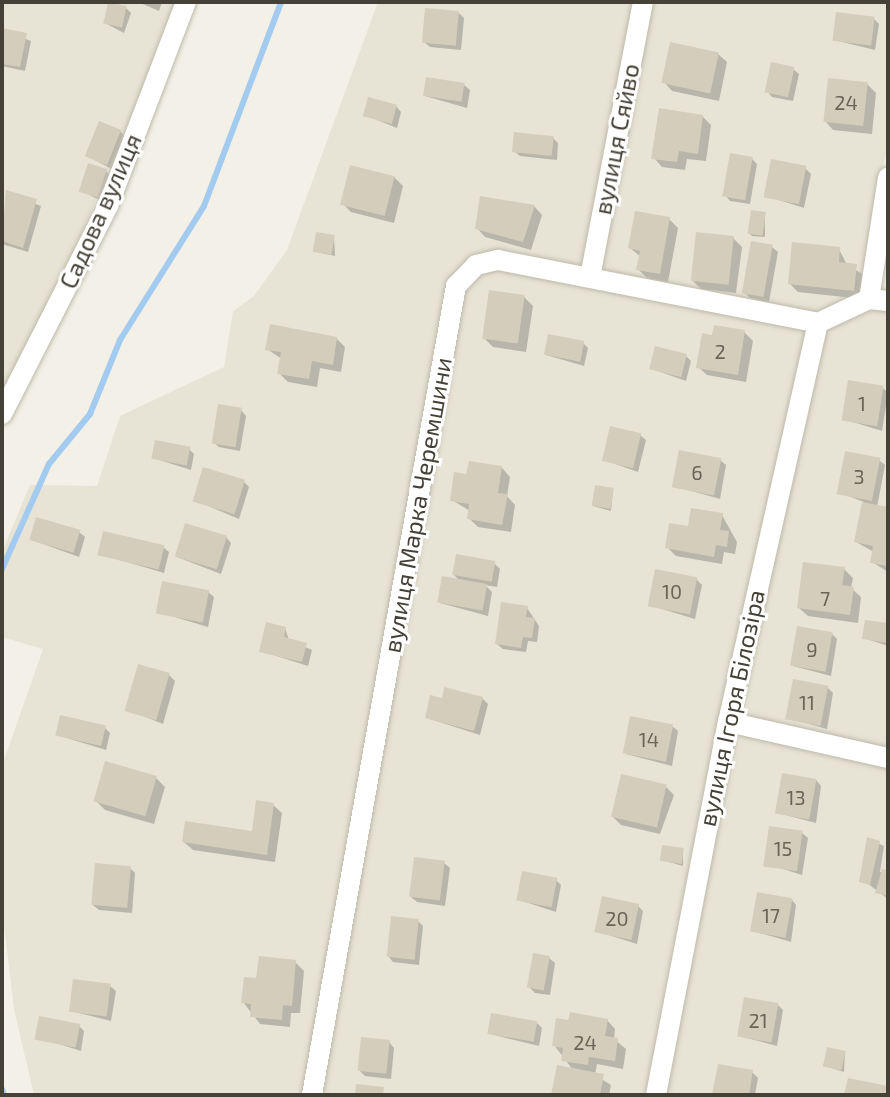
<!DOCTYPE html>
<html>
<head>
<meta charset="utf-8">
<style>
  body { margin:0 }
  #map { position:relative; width:890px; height:1097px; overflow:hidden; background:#f3f0e7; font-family:"Exo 2",sans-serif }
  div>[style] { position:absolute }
  .residential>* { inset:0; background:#e7e3d5 }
  .shadow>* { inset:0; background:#0003 }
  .stream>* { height:6px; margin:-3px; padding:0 3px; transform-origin:3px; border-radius:3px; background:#a3cbef }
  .building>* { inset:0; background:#d5cdbc; transform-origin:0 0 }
  .roads { filter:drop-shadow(0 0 2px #beb9a9) drop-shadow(0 0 2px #beb9a9) }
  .minor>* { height:20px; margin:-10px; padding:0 10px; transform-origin:10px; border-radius:10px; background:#fff }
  span { translate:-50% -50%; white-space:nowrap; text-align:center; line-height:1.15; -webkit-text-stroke:6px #fff; paint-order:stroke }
  .number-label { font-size:20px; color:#6a6458 }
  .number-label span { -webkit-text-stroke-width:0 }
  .street-label { font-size:24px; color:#464136 }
  .frame { position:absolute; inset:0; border:4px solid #464136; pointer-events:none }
</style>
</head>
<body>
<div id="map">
  <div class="residential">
    <i style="clip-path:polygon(2px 2px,179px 2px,54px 299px,2px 401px)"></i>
    <i style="clip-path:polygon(378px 2px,636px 2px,585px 270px,470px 264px,306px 1095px,34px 1095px,14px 1009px,2px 908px,2px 766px,43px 649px,2px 637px,2px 552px,30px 485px,97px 486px,120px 416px,224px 367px,233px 311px,254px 296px,287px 250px)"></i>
    <i style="clip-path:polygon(648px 2px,888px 2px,888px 138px,863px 298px,818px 317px,597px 272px)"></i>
    <i style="clip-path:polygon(496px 268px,811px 328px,650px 1095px,317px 1095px,462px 294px,474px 277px)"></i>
    <i style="clip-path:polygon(888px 307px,888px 752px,736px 718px,823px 328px,868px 308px)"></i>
    <i style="clip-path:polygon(733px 729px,888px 764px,888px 1095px,662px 1095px)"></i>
  </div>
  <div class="shadow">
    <i style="clip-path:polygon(138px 2px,162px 2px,159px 11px)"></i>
    <i style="clip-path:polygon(126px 8px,131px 13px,124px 33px,103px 22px)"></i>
    <i style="clip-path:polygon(459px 13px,464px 18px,461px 50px,430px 47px,424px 42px)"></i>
    <i style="clip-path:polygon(874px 19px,879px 24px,875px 50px,834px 40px)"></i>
    <i style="clip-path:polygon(2px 30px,31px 41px,25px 71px,2px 66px)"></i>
    <i style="clip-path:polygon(718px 54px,727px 62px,719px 101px,672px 91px,664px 82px)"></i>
    <i style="clip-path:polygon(793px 69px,799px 74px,793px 101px,772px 97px,767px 91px)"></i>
    <i style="clip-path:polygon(867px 84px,876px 93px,872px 134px,833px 130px,825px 121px)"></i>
    <i style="clip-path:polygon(464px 85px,470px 90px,467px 108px,425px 96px)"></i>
    <i style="clip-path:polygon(396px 106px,401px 112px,397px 128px,365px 115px)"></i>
    <i style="clip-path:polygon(702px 116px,711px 125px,706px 161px,687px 159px,685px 170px,662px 167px,654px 158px)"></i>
    <i style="clip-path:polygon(120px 131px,125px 137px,112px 169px,87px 156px)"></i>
    <i style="clip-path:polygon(553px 138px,558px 143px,557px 160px,520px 156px,514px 151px)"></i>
    <i style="clip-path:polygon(752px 159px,757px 164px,750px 204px,730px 201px,725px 195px)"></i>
    <i style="clip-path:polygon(805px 168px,811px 174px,804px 208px,766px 196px)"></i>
    <i style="clip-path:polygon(106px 171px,111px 176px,103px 202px,80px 190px)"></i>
    <i style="clip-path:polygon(394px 177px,403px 186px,394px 223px,351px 212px,343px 204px)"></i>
    <i style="clip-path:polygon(7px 193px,41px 206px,28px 252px,2px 244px)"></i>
    <i style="clip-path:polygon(534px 206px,542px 215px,531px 250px,485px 237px,477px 228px)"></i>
    <i style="clip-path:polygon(765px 214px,765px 237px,752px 236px,750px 234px)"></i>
    <i style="clip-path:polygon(669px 219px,678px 228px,668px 282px,647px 278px,638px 269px,641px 257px,630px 248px)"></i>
    <i style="clip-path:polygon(334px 236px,335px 256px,316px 252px)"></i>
    <i style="clip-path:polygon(733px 238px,742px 247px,736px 293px,701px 289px,692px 280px)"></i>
    <i style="clip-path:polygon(772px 247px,778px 252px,769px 302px,750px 298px,744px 292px)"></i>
    <i style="clip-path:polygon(839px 249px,847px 265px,864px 275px,862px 299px,798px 292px,790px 284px)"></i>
    <i style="clip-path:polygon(524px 297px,533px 306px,526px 352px,493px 347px,484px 338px)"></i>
    <i style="clip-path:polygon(744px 332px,753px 341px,746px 382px,707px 375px,698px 367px,714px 337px)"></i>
    <i style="clip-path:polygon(336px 338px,345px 347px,341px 372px,320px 368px,317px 387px,288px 382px,279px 373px,282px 359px,267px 349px)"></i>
    <i style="clip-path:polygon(583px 343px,588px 348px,584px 366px,546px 355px)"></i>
    <i style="clip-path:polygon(686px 356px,691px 361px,686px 381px,652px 369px)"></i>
    <i style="clip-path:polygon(883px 388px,888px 393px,882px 431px,843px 419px)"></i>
    <i style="clip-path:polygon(241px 410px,246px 416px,240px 451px,219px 447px,213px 442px)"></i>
    <i style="clip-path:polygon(640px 435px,646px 440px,638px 472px,604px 460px)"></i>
    <i style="clip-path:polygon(189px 449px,194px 454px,191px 470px,153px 458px)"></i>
    <i style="clip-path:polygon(720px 460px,726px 465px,720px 499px,674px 486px)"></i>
    <i style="clip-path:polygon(879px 460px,885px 465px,877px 507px,888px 509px,888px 572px,872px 562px,874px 552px,856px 542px,864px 502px,840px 493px)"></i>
    <i style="clip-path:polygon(502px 468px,510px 477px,507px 496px,515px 505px,511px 532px,478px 527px,469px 518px,470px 511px,452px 500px,468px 477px)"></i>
    <i style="clip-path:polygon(244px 482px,249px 487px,239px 519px,194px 500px)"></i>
    <i style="clip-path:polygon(613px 490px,611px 511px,593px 506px)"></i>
    <i style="clip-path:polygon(722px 515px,737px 542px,735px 554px,724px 552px,722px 564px,676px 556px,667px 547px,690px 529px)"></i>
    <i style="clip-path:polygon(79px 532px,85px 537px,79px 557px,32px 540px)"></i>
    <i style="clip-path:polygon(226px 537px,231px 543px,221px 574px,177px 557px)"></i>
    <i style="clip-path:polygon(163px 547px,169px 552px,164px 573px,100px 554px)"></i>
    <i style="clip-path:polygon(494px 563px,500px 569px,497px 587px,485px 585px,492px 592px,488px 616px,440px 603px,461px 582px,454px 575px)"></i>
    <i style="clip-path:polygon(844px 569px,853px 578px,851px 588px,861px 597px,858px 623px,808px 616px,799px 608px)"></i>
    <i style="clip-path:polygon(696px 579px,702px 585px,695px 619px,649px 605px)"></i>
    <i style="clip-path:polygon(208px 592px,214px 597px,208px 627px,158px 612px)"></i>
    <i style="clip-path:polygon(527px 608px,539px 626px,537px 642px,528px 641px,526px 652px,503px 649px,497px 644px)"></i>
    <i style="clip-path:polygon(888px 625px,888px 646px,864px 638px)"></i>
    <i style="clip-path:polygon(285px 628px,289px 640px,312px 650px,308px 666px,261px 651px)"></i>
    <i style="clip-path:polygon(831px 633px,837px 639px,831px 676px,793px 666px)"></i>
    <i style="clip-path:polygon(169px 675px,175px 681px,163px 724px,128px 710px)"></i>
    <i style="clip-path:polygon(827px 687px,833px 693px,827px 729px,788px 718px)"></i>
    <i style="clip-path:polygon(482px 698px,488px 704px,480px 735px,427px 718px,443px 701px)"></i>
    <i style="clip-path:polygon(672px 726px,678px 731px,672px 766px,626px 754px)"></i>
    <i style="clip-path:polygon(105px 728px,110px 733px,106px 750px,57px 735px)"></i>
    <i style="clip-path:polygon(156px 778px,165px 787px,154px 824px,105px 810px,96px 801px)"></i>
    <i style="clip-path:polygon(816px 780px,821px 786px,816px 823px,778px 813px)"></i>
    <i style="clip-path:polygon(666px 787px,674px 795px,660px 834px,621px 825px,613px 817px)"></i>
    <i style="clip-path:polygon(273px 805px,282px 813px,275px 862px,193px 850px,184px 842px,253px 833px)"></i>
    <i style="clip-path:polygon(802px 833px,808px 838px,802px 875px,764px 863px)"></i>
    <i style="clip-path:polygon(868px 839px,884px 846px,880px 872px,888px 874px,888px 899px,867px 883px)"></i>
    <i style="clip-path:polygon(683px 850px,683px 866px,662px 860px)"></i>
    <i style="clip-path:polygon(444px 863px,450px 868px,445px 906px,417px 902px,411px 897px)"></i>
    <i style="clip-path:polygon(130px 868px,135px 873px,132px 913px,99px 910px,93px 905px)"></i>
    <i style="clip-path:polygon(556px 880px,561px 885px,556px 912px,519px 900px)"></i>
    <i style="clip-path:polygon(791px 899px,796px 905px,791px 942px,753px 931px)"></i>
    <i style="clip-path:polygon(638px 906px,643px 911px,637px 944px,596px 931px)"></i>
    <i style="clip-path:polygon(418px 921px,423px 926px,419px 965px,393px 962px,388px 956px)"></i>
    <i style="clip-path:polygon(549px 958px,555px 963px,550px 995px,535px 993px,530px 988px)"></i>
    <i style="clip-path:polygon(295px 962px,304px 971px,300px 1013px,291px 1013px,290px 1027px,260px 1024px,243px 1002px,258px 980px)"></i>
    <i style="clip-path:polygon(110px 986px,116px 991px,111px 1021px,71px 1011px)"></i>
    <i style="clip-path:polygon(778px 1005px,783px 1010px,777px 1046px,739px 1036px)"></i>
    <i style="clip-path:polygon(607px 1020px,615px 1029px,614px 1039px,626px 1049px,623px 1069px,597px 1064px,595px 1075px,611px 1085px,609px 1095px,553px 1095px,573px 1070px,554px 1045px)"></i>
    <i style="clip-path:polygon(536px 1022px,542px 1028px,539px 1046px,490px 1034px)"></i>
    <i style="clip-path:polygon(79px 1026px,84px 1031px,81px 1051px,37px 1037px)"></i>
    <i style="clip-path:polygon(389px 1042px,394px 1048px,391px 1079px,365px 1076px,360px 1071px)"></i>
    <i style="clip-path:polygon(845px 1052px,844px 1072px,825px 1066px)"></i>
    <i style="clip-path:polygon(752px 1072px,758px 1078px,755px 1095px,714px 1095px)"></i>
  </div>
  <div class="stream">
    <i style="left:2px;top:569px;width:115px;rotate:-65.9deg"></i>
    <i style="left:49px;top:464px;width:65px;rotate:-50.6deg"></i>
    <i style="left:90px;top:414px;width:80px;rotate:-67.9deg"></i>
    <i style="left:120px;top:340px;width:158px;rotate:-57.9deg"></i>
    <i style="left:204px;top:206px;width:218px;rotate:-69.3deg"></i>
    <i style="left:2px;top:1089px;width:6px;rotate:72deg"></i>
  </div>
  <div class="building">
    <i style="left:108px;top:2px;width:19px;height:22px;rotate:12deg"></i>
    <i style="left:425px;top:8px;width:34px;height:35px;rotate:5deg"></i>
    <i style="left:836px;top:12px;width:39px;height:29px;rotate:7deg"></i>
    <i style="clip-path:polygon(2px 28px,27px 33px,20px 67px,2px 64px)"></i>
    <i style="left:670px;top:42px;width:50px;height:42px;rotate:12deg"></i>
    <i style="left:771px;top:62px;width:24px;height:31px;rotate:12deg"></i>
    <i style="left:426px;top:77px;width:39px;height:19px;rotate:9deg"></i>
    <i style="left:828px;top:78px;width:40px;height:44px;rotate:6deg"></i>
    <i style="left:368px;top:97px;width:30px;height:20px;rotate:15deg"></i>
    <i style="clip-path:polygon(659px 108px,703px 115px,698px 154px,679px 151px,677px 162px,651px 159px)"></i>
    <i style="left:99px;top:121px;width:24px;height:38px;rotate:22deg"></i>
    <i style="left:514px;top:132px;width:40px;height:20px;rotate:6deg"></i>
    <i style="left:730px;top:153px;width:23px;height:44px;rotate:10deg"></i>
    <i style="left:771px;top:159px;width:36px;height:39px;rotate:11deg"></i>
    <i style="left:88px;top:163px;width:20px;height:30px;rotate:18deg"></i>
    <i style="left:350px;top:165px;width:46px;height:41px;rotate:14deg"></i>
    <i style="clip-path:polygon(6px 190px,37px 199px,23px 248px,2px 241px)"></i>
    <i style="clip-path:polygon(480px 196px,535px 205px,523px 242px,475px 229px)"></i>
    <i style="left:751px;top:210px;width:15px;height:24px;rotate:8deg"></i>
    <i style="clip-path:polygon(635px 211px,670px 217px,660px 274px,636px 270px,640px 251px,628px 248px)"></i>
    <i style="left:316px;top:232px;width:19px;height:20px;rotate:9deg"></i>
    <i style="left:696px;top:232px;width:38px;height:49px;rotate:6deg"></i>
    <i style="left:751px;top:241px;width:22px;height:53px;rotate:10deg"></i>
    <i style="clip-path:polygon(792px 242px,840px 247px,839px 262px,857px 264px,854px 291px,788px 284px)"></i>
    <i style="left:489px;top:290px;width:36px;height:49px;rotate:8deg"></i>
    <i style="clip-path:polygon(270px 324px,337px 337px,333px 365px,312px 361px,309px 379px,277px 374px,281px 352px,265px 350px)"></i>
    <i style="clip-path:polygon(714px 325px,745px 330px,738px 375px,696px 368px,702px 333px,712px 335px)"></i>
    <i style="left:548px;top:334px;width:37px;height:21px;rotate:11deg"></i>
    <i style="left:655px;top:346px;width:33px;height:24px;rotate:14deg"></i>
    <i style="left:848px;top:380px;width:36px;height:41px;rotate:9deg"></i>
    <i style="left:218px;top:404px;width:24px;height:40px;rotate:9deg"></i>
    <i style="left:610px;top:426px;width:32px;height:36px;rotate:13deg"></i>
    <i style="left:155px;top:440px;width:36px;height:19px;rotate:11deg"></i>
    <i style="left:679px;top:450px;width:43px;height:38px;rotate:11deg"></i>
    <i style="left:845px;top:451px;width:36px;height:44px;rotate:11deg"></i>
    <i style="clip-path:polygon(469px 461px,502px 466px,498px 493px,508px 494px,502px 525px,467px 519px,469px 504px,450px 501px,454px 472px,466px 474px)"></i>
    <i style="left:203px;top:467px;width:44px;height:36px;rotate:17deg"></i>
    <i style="left:595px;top:485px;width:19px;height:21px;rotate:9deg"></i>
    <i style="clip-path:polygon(862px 502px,888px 507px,888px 566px,870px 563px,873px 546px,854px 542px)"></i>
    <i style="clip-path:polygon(691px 508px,723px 513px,720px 530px,729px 531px,727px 547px,716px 545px,714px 557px,665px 548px,669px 523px,688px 526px)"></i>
    <i style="left:36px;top:517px;width:46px;height:24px;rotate:16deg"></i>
    <i style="left:185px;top:523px;width:44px;height:35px;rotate:17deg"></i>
    <i style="left:103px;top:531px;width:63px;height:25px;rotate:13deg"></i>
    <i style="left:456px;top:554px;width:40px;height:21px;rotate:10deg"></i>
    <i style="clip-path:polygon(803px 562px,845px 567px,842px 585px,854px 587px,850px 615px,797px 608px)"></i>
    <i style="left:655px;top:569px;width:43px;height:38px;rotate:11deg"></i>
    <i style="left:442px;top:576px;width:46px;height:27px;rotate:10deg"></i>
    <i style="left:162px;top:581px;width:48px;height:33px;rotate:11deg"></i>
    <i style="clip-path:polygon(501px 602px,528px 606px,526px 617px,535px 618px,532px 638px,523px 637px,521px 648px,495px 644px)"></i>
    <i style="clip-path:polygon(865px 620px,888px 623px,888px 643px,862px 639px)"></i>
    <i style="clip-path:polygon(266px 622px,286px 627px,284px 637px,307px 643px,302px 662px,259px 652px)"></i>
    <i style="left:797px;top:626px;width:36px;height:40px;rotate:10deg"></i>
    <i style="left:138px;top:664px;width:33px;height:49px;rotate:16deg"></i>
    <i style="left:793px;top:679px;width:36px;height:41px;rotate:11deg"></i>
    <i style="clip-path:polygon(444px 687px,483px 697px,474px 731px,425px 718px,430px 695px,442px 698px)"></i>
    <i style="left:60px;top:715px;width:47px;height:21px;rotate:13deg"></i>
    <i style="left:630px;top:716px;width:44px;height:38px;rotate:11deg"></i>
    <i style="left:105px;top:761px;width:54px;height:42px;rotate:16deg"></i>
    <i style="left:782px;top:773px;width:35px;height:41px;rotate:10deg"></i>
    <i style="left:621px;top:774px;width:47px;height:44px;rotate:13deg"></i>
    <i style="clip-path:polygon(256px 800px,274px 803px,267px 855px,182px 842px,185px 821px,252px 831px)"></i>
    <i style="left:769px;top:826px;width:34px;height:41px;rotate:8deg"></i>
    <i style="clip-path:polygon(867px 837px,880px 841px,870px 885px,859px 882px)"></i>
    <i style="left:662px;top:845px;width:22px;height:16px;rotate:8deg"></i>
    <i style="left:414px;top:857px;width:31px;height:40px;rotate:7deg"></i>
    <i style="left:95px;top:863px;width:36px;height:42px;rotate:5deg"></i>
    <i style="clip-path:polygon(882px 869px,888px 870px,888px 896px,875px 893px)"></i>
    <i style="left:522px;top:871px;width:36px;height:30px;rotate:11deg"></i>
    <i style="left:757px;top:892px;width:36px;height:40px;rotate:10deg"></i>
    <i style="left:602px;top:896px;width:38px;height:37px;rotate:12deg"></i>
    <i style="left:391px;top:916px;width:28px;height:41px;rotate:6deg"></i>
    <i style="left:533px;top:953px;width:17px;height:35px;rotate:10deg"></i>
    <i style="clip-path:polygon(259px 956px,296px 960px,292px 1006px,283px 1005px,282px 1020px,250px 1017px,251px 1004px,241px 1003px,244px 977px,256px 978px)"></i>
    <i style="left:73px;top:979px;width:38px;height:33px;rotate:7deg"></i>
    <i style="left:744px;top:997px;width:35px;height:40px;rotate:10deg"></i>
    <i style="clip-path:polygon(570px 1012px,608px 1019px,605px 1036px,618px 1038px,615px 1061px,589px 1057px,588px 1065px,561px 1061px,563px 1048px,552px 1046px,556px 1018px,568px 1020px)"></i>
    <i style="left:491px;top:1013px;width:47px;height:21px;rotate:10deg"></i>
    <i style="left:39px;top:1016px;width:42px;height:24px;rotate:11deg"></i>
    <i style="left:361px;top:1037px;width:29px;height:34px;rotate:6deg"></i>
    <i style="left:827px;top:1047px;width:19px;height:20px;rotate:12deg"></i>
    <i style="clip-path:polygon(718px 1064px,753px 1070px,749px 1095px,712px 1095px)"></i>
    <i style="clip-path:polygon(557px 1065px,604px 1074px,600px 1095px,551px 1095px)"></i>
    <i style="clip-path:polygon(848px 1078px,888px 1086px,888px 1095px,844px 1095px)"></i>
    <i style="clip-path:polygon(356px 1084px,384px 1087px,383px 1095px,355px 1095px)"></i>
  </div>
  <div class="roads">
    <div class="minor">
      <i style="left:590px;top:277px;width:280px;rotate:-79.1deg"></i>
      <i style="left:869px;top:299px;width:123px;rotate:-81.1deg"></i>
      <i style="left:818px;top:323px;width:56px;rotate:-25.2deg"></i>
      <i style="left:869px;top:299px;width:19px;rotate:6deg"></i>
      <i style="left:2px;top:414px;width:233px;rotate:-63deg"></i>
      <i style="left:108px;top:206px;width:218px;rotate:-69.1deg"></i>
      <i style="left:728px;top:722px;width:164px;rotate:12.7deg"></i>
      <i style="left:312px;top:1095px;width:822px;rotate:-79.91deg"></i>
      <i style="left:456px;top:286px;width:29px;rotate:-46deg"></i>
      <i style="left:476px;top:265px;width:23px;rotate:-13deg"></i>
      <i style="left:498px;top:260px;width:326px;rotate:11.1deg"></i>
      <i style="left:656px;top:1095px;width:380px;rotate:-79.1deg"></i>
      <i style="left:728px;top:722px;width:409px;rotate:-77.3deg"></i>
    </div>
  </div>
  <div class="number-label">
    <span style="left:846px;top:102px">24</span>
    <span style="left:720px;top:351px">2</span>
    <span style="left:862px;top:403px">1</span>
    <span style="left:697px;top:472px">6</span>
    <span style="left:859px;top:476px">3</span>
    <span style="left:672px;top:591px">10</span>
    <span style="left:825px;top:598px">7</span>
    <span style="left:812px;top:649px">9</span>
    <span style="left:807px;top:702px">11</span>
    <span style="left:649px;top:739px">14</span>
    <span style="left:796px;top:797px">13</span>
    <span style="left:783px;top:848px">15</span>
    <span style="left:771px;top:915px">17</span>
    <span style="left:617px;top:918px">20</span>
    <span style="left:758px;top:1020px">21</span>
    <span style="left:585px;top:1042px">24</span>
  </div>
  <div class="street-label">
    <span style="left:616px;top:139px;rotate:-79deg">вулиця Сяйво</span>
    <span style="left:100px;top:211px;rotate:-66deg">Садова вулиця</span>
    <span style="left:417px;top:505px;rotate:-80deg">вулиця Марка Черемшини</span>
    <span style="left:731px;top:708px;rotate:-78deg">вулиця Ігоря Білозіра</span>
  </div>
  <div class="frame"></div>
</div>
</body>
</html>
